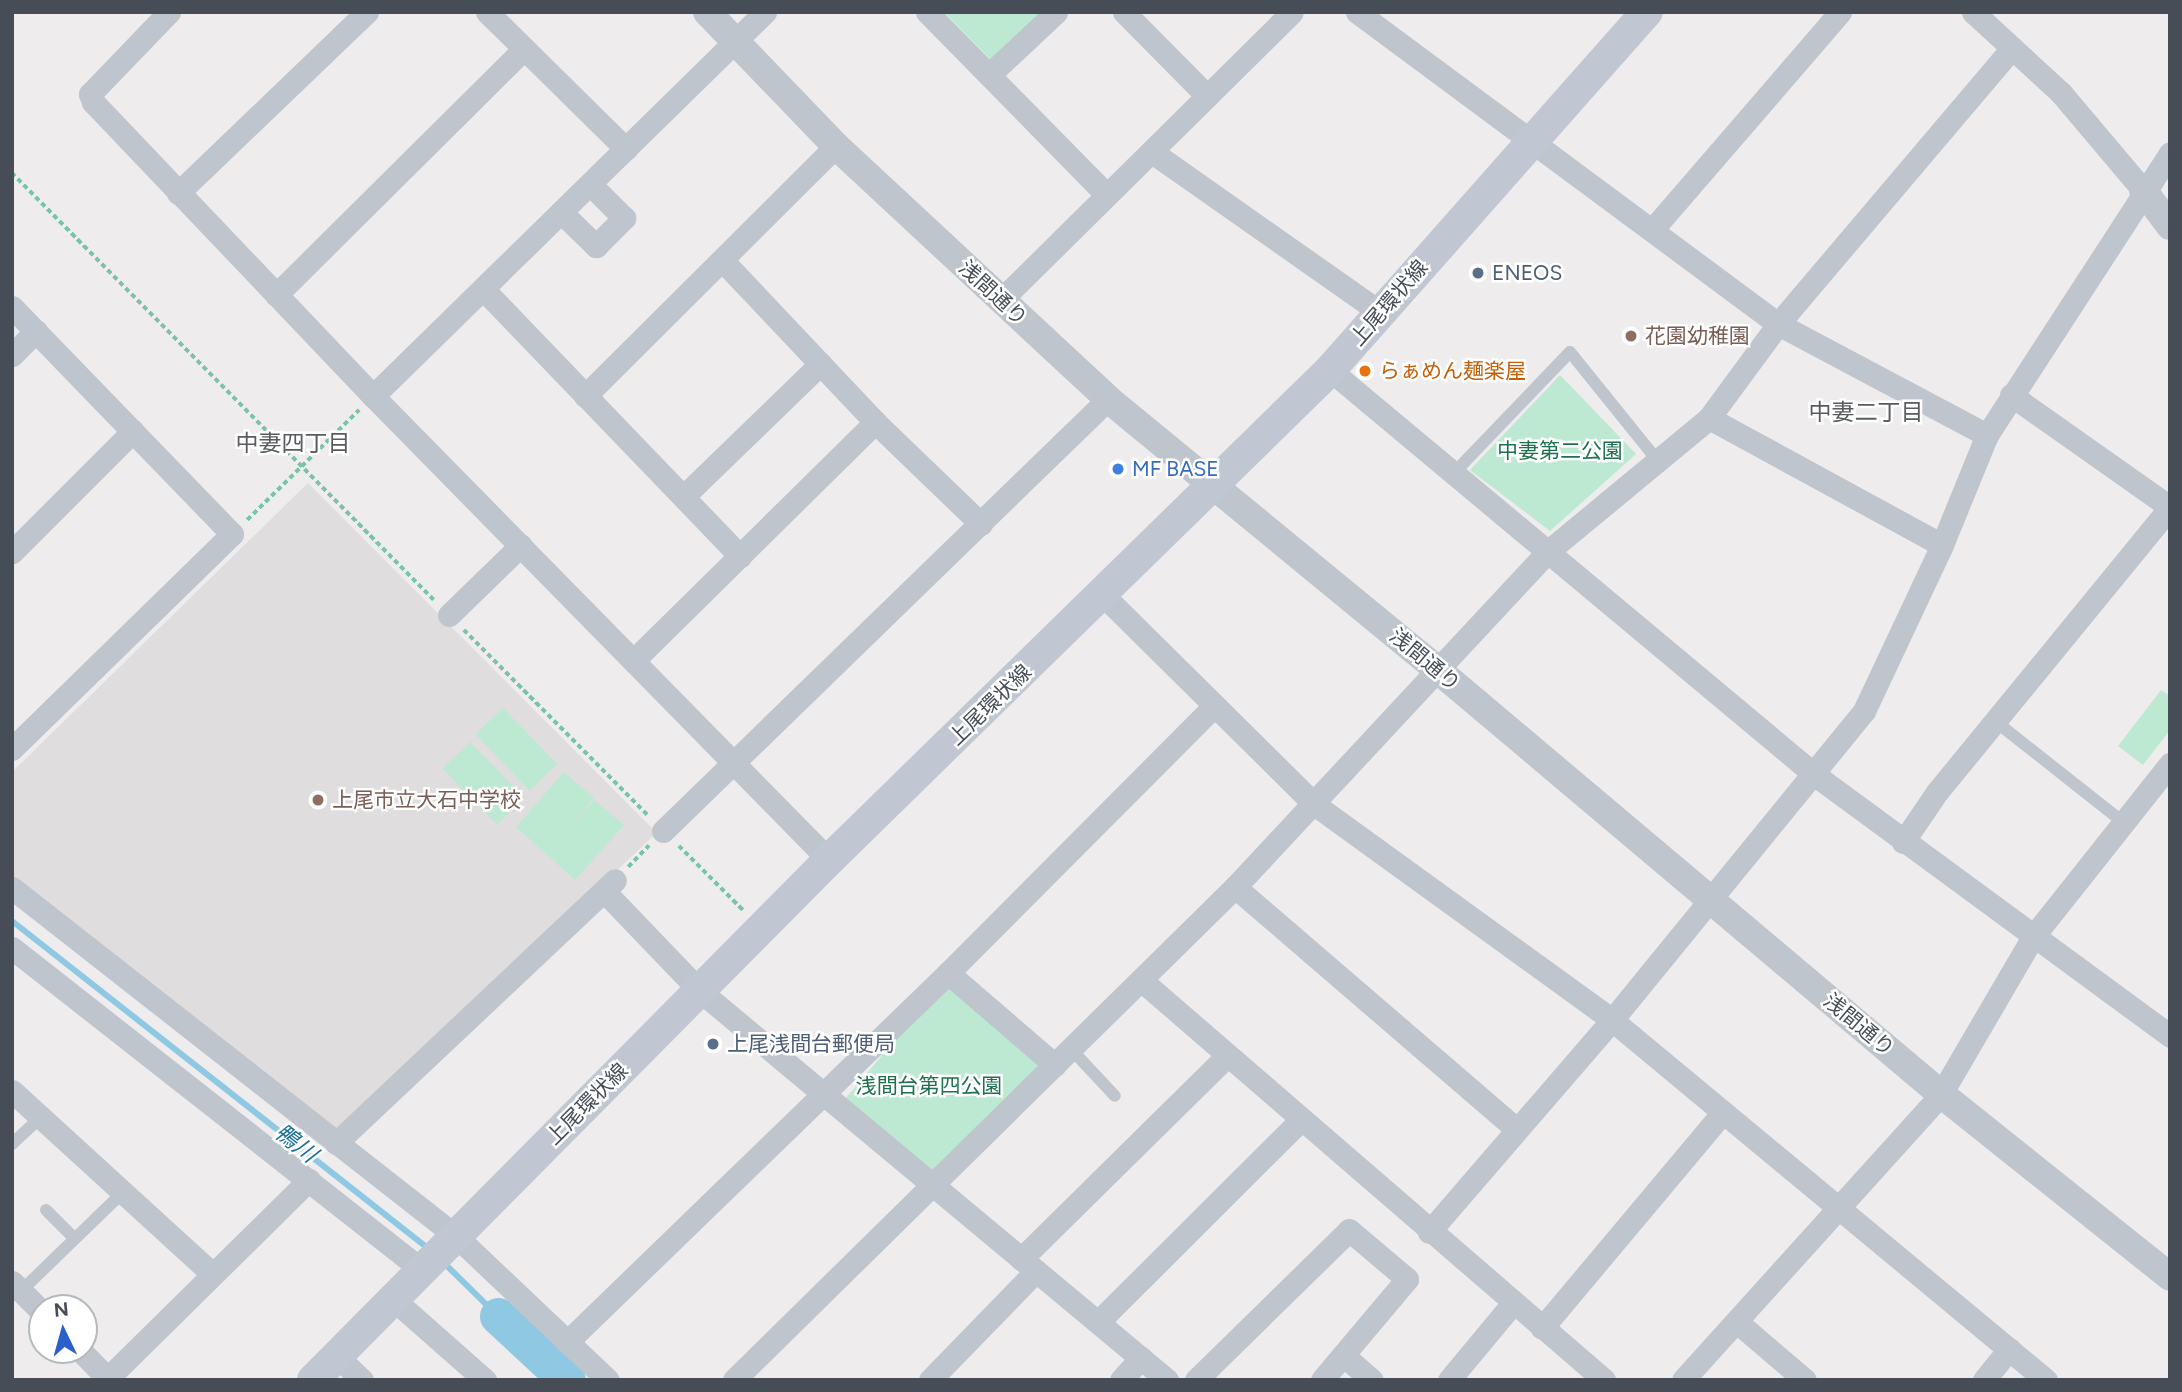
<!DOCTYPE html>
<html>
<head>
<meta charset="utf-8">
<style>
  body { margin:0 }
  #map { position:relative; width:2182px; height:1392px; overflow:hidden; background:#eeecec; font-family:Figtree,"Noto Sans JP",sans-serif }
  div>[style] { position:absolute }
  .education>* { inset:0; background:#dfdddd }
  .green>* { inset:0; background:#bde9d2; transform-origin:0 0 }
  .stream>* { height:6px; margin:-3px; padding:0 3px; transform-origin:3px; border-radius:3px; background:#8ec8e2 }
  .river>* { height:37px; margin:-18.5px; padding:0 18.5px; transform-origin:18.5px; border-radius:18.5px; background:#8ec8e2 }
  .path>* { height:3.5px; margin-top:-1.75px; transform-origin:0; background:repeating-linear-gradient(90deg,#79c3a6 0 5px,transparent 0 8.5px) }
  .service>* { height:12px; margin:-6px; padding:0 6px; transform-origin:6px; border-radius:6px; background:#bec5cd }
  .minor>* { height:23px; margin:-11.5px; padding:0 11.5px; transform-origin:11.5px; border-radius:11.5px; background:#bec5cd }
  .tertiary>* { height:28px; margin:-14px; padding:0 14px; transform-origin:14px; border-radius:14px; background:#bec5cd }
  .secondary>* { height:32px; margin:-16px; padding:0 16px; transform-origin:16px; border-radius:16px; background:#c0c7d3 }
  .dots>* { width:19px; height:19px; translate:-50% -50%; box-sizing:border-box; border:4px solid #fff; border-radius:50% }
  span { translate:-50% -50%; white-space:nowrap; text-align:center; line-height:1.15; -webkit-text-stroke:5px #fff; paint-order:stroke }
  .service-label { font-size:21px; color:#4e5e75 }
  .left { translate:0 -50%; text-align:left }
  .street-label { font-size:21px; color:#464d57 }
  .education-label { font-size:21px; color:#785e54 }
  .food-label { font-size:21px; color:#c56008 }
  .park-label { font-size:21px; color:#1f704f }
  .shop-label { font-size:21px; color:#366cbe }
  .neighbourhood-label { font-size:23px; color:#595b60 }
  .water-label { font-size:23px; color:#197096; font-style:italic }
  .frame { position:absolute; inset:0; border:14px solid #464d57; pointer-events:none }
  .north { position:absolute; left:28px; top:1294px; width:70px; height:70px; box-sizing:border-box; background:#fff; border:2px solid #b5b8bc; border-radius:50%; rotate:355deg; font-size:19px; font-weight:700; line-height:28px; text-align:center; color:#464d57 }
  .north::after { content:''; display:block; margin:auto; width:24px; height:32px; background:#2a60ca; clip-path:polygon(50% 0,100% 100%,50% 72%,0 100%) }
</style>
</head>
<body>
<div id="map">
  <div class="education">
    <i style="clip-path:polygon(308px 483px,652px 828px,653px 836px,346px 1131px,337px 1133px,12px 879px,12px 772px)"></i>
  </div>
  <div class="green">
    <i style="clip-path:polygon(944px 12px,1044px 12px,992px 61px)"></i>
    <i style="clip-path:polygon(1560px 375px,1636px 454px,1550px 531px,1470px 470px)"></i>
    <i style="clip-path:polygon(2161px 690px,2170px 696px,2170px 730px,2143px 765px,2118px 746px)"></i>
    <i style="left:503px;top:708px;width:78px;height:38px;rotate:46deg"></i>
    <i style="left:470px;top:742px;width:78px;height:38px;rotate:46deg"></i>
    <i style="clip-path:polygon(564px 772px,594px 798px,562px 835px,594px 800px,624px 825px,575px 880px,516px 827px)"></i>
    <i style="left:946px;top:979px;width:126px;height:157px;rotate:40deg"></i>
  </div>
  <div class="stream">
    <i style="left:12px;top:921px;width:531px;rotate:38.19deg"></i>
    <i style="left:442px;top:1261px;width:78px;rotate:44.5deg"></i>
  </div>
  <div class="river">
    <i style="left:498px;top:1316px;width:94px;rotate:42.8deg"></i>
  </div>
  <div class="path">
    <i style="left:12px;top:173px;width:600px;rotate:45.34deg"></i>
    <i style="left:247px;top:520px;width:157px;rotate:-44.5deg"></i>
    <i style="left:464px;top:630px;width:262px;rotate:45.2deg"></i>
    <i style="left:679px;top:846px;width:91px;rotate:45deg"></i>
    <i style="left:628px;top:867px;width:30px;rotate:-46deg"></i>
  </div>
  <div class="service">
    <i style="left:1453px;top:474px;width:169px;rotate:-46.2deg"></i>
    <i style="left:1570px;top:352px;width:140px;rotate:51.1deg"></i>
    <i style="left:1995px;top:721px;width:163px;rotate:38.3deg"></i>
    <i style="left:1071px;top:1049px;width:64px;rotate:46.9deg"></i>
    <i style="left:12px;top:1144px;width:40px;rotate:-43deg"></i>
    <i style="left:46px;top:1210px;width:40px;rotate:45deg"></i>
    <i style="left:21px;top:1291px;width:142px;rotate:-44.1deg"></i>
  </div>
  <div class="minor">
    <i style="left:169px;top:12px;width:114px;rotate:133.9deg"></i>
    <i style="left:90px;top:94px;width:9px;rotate:69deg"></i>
    <i style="left:93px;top:102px;width:406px;rotate:46.4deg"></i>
    <i style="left:373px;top:396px;width:651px;rotate:45.5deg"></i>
    <i style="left:487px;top:12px;width:195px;rotate:44.6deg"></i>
    <i style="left:927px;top:12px;width:255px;rotate:45.5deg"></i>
    <i style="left:1124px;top:12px;width:118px;rotate:45.3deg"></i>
    <i style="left:1357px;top:12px;width:524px;rotate:36.54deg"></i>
    <i style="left:1778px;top:324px;width:237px;rotate:28deg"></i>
    <i style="left:1973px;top:12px;width:120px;rotate:42.6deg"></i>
    <i style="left:2061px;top:93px;width:127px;rotate:49.8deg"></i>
    <i style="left:989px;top:75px;width:92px;rotate:-43.2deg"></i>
    <i style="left:1152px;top:152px;width:280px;rotate:35.1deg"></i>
    <i style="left:178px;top:193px;width:262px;rotate:-43.8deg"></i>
    <i style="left:561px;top:212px;width:49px;rotate:44.2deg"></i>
    <i style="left:596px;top:246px;width:40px;rotate:-45deg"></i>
    <i style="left:624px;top:218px;width:48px;rotate:-135deg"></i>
    <i style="left:1652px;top:230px;width:288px;rotate:-49.2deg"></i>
    <i style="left:723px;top:261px;width:221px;rotate:46.6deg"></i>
    <i style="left:875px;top:422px;width:147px;rotate:43.9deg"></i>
    <i style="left:485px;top:291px;width:368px;rotate:46.1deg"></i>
    <i style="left:276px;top:295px;width:348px;rotate:-44.8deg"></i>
    <i style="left:1001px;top:300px;width:409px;rotate:-44.7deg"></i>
    <i style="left:12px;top:307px;width:316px;rotate:45.9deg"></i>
    <i style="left:232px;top:534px;width:308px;rotate:135.7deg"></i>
    <i style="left:12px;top:355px;width:34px;rotate:-45deg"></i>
    <i style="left:1330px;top:370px;width:632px;rotate:39.86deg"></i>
    <i style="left:1815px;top:775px;width:441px;rotate:36.3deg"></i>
    <i style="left:2011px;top:395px;width:194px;rotate:35.2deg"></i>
    <i style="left:373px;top:396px;width:549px;rotate:-44.41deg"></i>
    <i style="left:585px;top:396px;width:354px;rotate:-44.9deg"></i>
    <i style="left:1709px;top:418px;width:265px;rotate:28.6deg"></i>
    <i style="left:684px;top:496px;width:190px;rotate:-44.1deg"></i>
    <i style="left:12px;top:552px;width:171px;rotate:-45deg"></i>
    <i style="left:1104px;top:596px;width:296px;rotate:44.7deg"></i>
    <i style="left:1314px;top:804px;width:368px;rotate:35.9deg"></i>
    <i style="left:1612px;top:1020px;width:564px;rotate:39.68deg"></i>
    <i style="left:449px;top:615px;width:100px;rotate:-44.2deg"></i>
    <i style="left:634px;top:660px;width:339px;rotate:-44.6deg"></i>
    <i style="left:663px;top:831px;width:620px;rotate:-44.15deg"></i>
    <i style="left:1903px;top:842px;width:60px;rotate:-55.8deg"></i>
    <i style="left:1937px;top:792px;width:368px;rotate:-50.7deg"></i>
    <i style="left:1235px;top:887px;width:371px;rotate:40.7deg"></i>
    <i style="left:12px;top:888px;width:564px;rotate:38.09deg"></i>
    <i style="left:456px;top:1236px;width:209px;rotate:43.5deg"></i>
    <i style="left:604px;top:891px;width:139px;rotate:46.2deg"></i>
    <i style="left:700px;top:991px;width:608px;rotate:39.79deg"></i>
    <i style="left:12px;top:948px;width:521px;rotate:38.14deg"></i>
    <i style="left:948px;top:973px;width:141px;rotate:40.7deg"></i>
    <i style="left:1141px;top:980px;width:612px;rotate:40.82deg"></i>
    <i style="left:12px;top:1091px;width:270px;rotate:42.4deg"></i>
    <i style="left:336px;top:1143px;width:383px;rotate:-43.3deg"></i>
    <i style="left:1429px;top:1232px;width:280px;rotate:-49.2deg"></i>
    <i style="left:1612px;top:1020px;width:399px;rotate:-50.8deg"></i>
    <i style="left:1864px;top:711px;width:183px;rotate:-64.8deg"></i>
    <i style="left:1942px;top:545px;width:119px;rotate:-67.8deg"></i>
    <i style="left:1987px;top:435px;width:336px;rotate:-57deg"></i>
    <i style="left:1021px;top:1259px;width:288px;rotate:-44.6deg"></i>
    <i style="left:12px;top:1282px;width:42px;rotate:45deg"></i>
    <i style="left:393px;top:1299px;width:123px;rotate:41.4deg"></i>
    <i style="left:1098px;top:1322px;width:286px;rotate:-44.9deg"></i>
    <i style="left:1737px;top:1322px;width:89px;rotate:40.5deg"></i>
    <i style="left:1542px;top:1328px;width:282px;rotate:-50deg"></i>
    <i style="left:567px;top:1342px;width:530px;rotate:-44.08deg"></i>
    <i style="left:948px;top:973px;width:377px;rotate:-45.1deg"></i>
    <i style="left:80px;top:1350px;width:42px;rotate:46deg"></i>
    <i style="left:1343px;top:1355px;width:38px;rotate:41deg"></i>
    <i style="left:337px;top:1356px;width:35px;rotate:44deg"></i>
    <i style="left:106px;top:1380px;width:285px;rotate:-44.6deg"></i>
    <i style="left:734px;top:1380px;width:703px;rotate:-44.54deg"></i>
    <i style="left:1235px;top:887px;width:456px;rotate:-47deg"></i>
    <i style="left:1546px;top:553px;width:212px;rotate:-39.6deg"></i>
    <i style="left:1709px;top:418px;width:117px;rotate:-53.7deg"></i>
    <i style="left:1778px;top:324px;width:362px;rotate:-49.7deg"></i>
    <i style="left:930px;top:1380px;width:152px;rotate:-45.8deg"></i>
    <i style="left:1121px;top:1380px;width:30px;rotate:-48deg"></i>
    <i style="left:1196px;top:1380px;width:214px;rotate:-44.4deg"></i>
    <i style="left:1349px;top:1230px;width:76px;rotate:40.2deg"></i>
    <i style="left:1407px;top:1279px;width:132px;rotate:130.1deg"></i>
    <i style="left:1449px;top:1380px;width:100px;rotate:-50.3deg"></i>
    <i style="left:1683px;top:1380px;width:385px;rotate:-47.9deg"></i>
    <i style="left:1941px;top:1094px;width:181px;rotate:-59.7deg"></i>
    <i style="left:2032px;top:938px;width:222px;rotate:-51.6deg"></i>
    <i style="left:1984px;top:1380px;width:40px;rotate:-51deg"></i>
  </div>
  <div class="tertiary">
    <i style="left:707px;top:12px;width:186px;rotate:46.1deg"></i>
    <i style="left:836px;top:146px;width:371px;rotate:42.9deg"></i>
    <i style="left:1108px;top:399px;width:428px;rotate:39.4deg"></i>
    <i style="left:1439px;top:671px;width:656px;rotate:40.12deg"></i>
    <i style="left:1941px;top:1094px;width:293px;rotate:38.6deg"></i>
    <i style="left:2143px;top:190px;width:45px;rotate:53.1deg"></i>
  </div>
  <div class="secondary">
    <i style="left:313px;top:1380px;width:733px;rotate:-45.22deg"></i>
    <i style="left:829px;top:860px;width:701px;rotate:-44.36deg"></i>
    <i style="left:1330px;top:370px;width:478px;rotate:-48.5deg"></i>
  </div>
  <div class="dots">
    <i style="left:1478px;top:273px;background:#5c6f8a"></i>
    <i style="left:1631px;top:336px;background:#8d6e63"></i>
    <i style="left:1365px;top:371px;background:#e8710a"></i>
    <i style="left:1118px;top:469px;background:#3f7fe0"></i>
    <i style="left:318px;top:800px;background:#8d6e63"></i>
    <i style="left:713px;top:1044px;background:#5c6f8a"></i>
  </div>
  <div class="service-label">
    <span class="left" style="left:1492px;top:273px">ENEOS</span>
    <span class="left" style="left:727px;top:1044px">上尾浅間台郵便局</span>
  </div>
  <div class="street-label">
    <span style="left:993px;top:293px;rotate:43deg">浅間通り</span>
    <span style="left:1389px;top:303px;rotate:-49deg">上尾環状線</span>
    <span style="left:1425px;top:660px;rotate:40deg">浅間通り</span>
    <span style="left:990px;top:705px;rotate:-44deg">上尾環状線</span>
    <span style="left:1859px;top:1025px;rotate:40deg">浅間通り</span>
    <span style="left:587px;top:1104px;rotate:-45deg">上尾環状線</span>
  </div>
  <div class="education-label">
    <span class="left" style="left:1645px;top:336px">花園幼稚園</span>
    <span class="left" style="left:332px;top:800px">上尾市立大石中学校</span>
  </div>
  <div class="food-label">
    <span class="left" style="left:1379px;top:371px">らぁめん麺楽屋</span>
  </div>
  <div class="park-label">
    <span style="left:1560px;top:451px">中妻第二公園</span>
    <span style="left:929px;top:1086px">浅間台第四公園</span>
  </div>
  <div class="shop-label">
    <span class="left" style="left:1132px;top:469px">MF BASE</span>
  </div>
  <div class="neighbourhood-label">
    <span style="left:1866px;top:412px">中妻二丁目</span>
    <span style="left:293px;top:443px">中妻四丁目</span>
  </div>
  <div class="water-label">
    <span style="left:296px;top:1143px;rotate:38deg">鴨川</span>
  </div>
  <div class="frame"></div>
  <div class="north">N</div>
</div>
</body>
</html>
